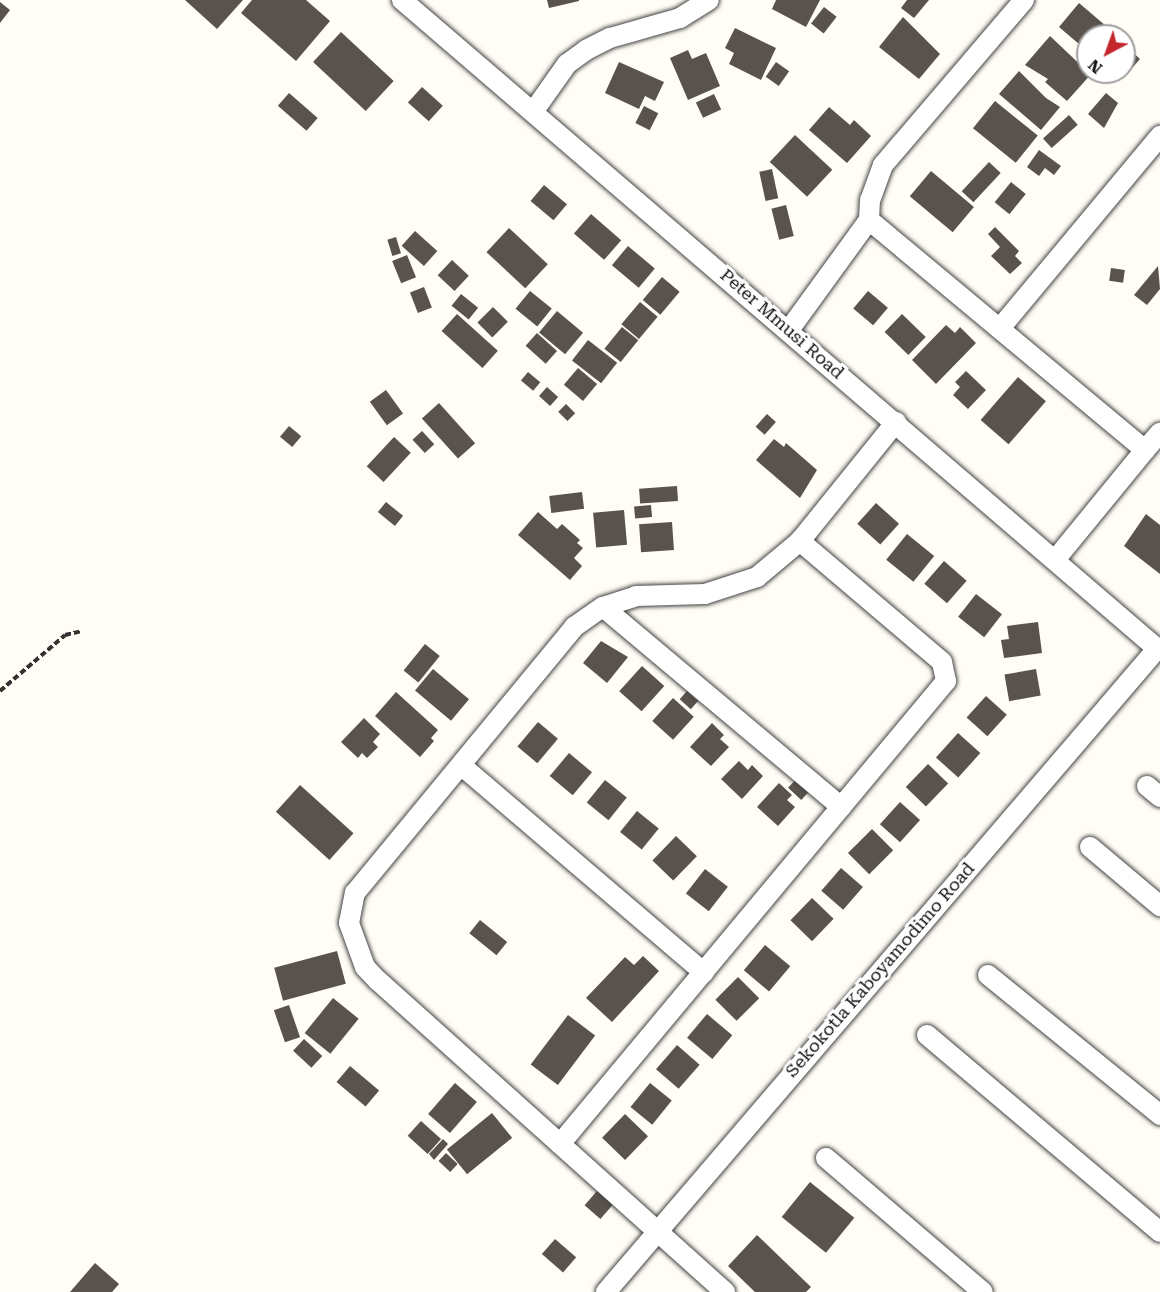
<!DOCTYPE html>
<html>
<head>
<meta charset="utf-8">
<style>
  body { margin:0 }
  #map { position:relative; width:1160px; height:1292px; overflow:hidden; background:#fffdf5; font-family:"Roboto Serif",serif }
  div>[style] { position:absolute }
  .building>* { inset:0; background:#5a524d; transform-origin:0 0 }
  .path>* { height:4px; margin-top:-2px; transform-origin:0; background:repeating-linear-gradient(90deg,#333 0 6px,transparent 0 9px) }
  .roads { filter:drop-shadow(0 0 2px #444) drop-shadow(0 0 2px #444) }
  .minor>* { height:20px; margin:-10px; padding:0 10px; transform-origin:10px; border-radius:10px; background:#fff }
  span { translate:-50% -50%; white-space:nowrap; text-align:center; line-height:1.15; -webkit-text-stroke:6px #fff; paint-order:stroke }
  .street-label { font-size:18px; color:#111 }
  .north { position:absolute; left:1076px; top:24px; width:60px; height:60px; box-sizing:border-box; background:#fff; border:2px solid #a0a0a0; border-radius:50%; rotate:221deg; font-size:16px; font-weight:700; line-height:24px; text-align:center; color:#111 }
  .north::after { content:''; display:block; margin:auto; width:21px; height:27px; background:#c4262e; clip-path:polygon(50% 0,100% 100%,50% 72%,0 100%) }
</style>
</head>
<body>
<div id="map">
  <div class="building">
    <i style="clip-path:polygon(185px 0,243px 0,217px 29px)"></i>
    <i style="clip-path:polygon(252px 0,306px 0,330px 21px,296px 61px,241px 13px)"></i>
    <i style="clip-path:polygon(547px 0,579px 0,579px 1px,549px 8px)"></i>
    <i style="clip-path:polygon(776px 0,820px 0,806px 27px,772px 9px)"></i>
    <i style="clip-path:polygon(907px 0,929px 0,914px 18px,901px 8px)"></i>
    <i style="clip-path:polygon(0 2px,10px 10px,0 23px)"></i>
    <i style="clip-path:polygon(1079px 3px,1106px 26px,1098px 36px,1088px 36px,1086px 50px,1059px 27px)"></i>
    <i style="left:824px;top:7px;width:16px;height:21px;rotate:38deg"></i>
    <i style="clip-path:polygon(903px 17px,940px 54px,919px 79px,879px 47px)"></i>
    <i style="clip-path:polygon(735px 28px,776px 48px,761px 80px,729px 64px,734px 53px,725px 48px)"></i>
    <i style="left:341px;top:32px;width:72px;height:41px;rotate:43deg"></i>
    <i style="clip-path:polygon(1050px 36px,1088px 72px,1093px 72px,1067px 101px,1045px 82px,1048px 79px,1025px 65px)"></i>
    <i style="clip-path:polygon(1126px 46px,1140px 59px,1127px 74px,1124px 70px)"></i>
    <i style="clip-path:polygon(688px 50px,692px 59px,706px 53px,720px 86px,688px 100px,670px 58px)"></i>
    <i style="clip-path:polygon(619px 62px,664px 82px,655px 101px,645px 96px,639px 109px,605px 93px)"></i>
    <i style="left:776px;top:62px;width:16px;height:18px;rotate:35deg"></i>
    <i style="clip-path:polygon(1019px 71px,1046px 98px,1060px 107px,1041px 130px,999px 94px)"></i>
    <i style="left:422px;top:87px;width:28px;height:21px;rotate:42deg"></i>
    <i style="left:289px;top:93px;width:38px;height:17px;rotate:41deg"></i>
    <i style="clip-path:polygon(1106px 93px,1118px 103px,1104px 128px,1088px 114px)"></i>
    <i style="left:714px;top:94px;width:17px;height:20px;rotate:65deg"></i>
    <i style="left:995px;top:101px;width:55px;height:35px;rotate:39deg"></i>
    <i style="left:644px;top:106px;width:16px;height:19px;rotate:27deg"></i>
    <i style="clip-path:polygon(829px 107px,850px 125px,854px 120px,871px 136px,847px 163px,809px 130px)"></i>
    <i style="left:1069px;top:115px;width:13px;height:35px;rotate:48deg"></i>
    <i style="left:795px;top:135px;width:51px;height:37px;rotate:43deg"></i>
    <i style="clip-path:polygon(1039px 150px,1061px 166px,1054px 175px,1045px 168px,1039px 176px,1027px 167px)"></i>
    <i style="left:989px;top:162px;width:16px;height:40px;rotate:43deg"></i>
    <i style="left:772px;top:169px;width:30px;height:13px;rotate:78deg"></i>
    <i style="left:931px;top:171px;width:56px;height:33px;rotate:40deg"></i>
    <i style="left:1011px;top:182px;width:19px;height:26px;rotate:39deg"></i>
    <i style="left:544px;top:185px;width:30px;height:21px;rotate:40deg"></i>
    <i style="left:786px;top:205px;width:32px;height:15px;rotate:76deg"></i>
    <i style="left:591px;top:214px;width:40px;height:26px;rotate:41deg"></i>
    <i style="clip-path:polygon(995px 227px,1019px 251px,1015px 256px,1022px 263px,1010px 274px,991px 256px,1000px 247px,988px 234px)"></i>
    <i style="left:509px;top:228px;width:53px;height:33px;rotate:43deg"></i>
    <i style="left:415px;top:231px;width:30px;height:20px;rotate:42deg"></i>
    <i style="left:396px;top:237px;width:17px;height:9px;rotate:73deg"></i>
    <i style="left:628px;top:246px;width:35px;height:25px;rotate:40deg"></i>
    <i style="left:407px;top:255px;width:24px;height:16px;rotate:68deg"></i>
    <i style="left:452px;top:260px;width:23px;height:21px;rotate:43deg"></i>
    <i style="clip-path:polygon(1158px 266px,1160px 289px,1147px 305px,1134px 295px)"></i>
    <i style="left:1111px;top:268px;width:14px;height:13px;rotate:8deg"></i>
    <i style="left:662px;top:277px;width:23px;height:30px;rotate:40deg"></i>
    <i style="left:424px;top:287px;width:22px;height:15px;rotate:69deg"></i>
    <i style="left:530px;top:291px;width:28px;height:23px;rotate:39deg"></i>
    <i style="left:868px;top:291px;width:26px;height:23px;rotate:40deg"></i>
    <i style="left:461px;top:294px;width:22px;height:15px;rotate:39deg"></i>
    <i style="left:640px;top:302px;width:23px;height:29px;rotate:40deg"></i>
    <i style="left:493px;top:307px;width:21px;height:22px;rotate:45deg"></i>
    <i style="left:557px;top:311px;width:34px;height:28px;rotate:40deg"></i>
    <i style="left:457px;top:314px;width:55px;height:23px;rotate:42deg"></i>
    <i style="left:902px;top:314px;width:33px;height:25px;rotate:44deg"></i>
    <i style="clip-path:polygon(946px 325px,955px 333px,960px 327px,976px 343px,936px 384px,912px 360px)"></i>
    <i style="left:622px;top:327px;width:21px;height:28px;rotate:39deg"></i>
    <i style="left:537px;top:333px;width:27px;height:17px;rotate:42deg"></i>
    <i style="left:588px;top:340px;width:37px;height:26px;rotate:38deg"></i>
    <i style="left:578px;top:368px;width:25px;height:22px;rotate:40deg"></i>
    <i style="clip-path:polygon(966px 371px,986px 390px,968px 409px,953px 395px,960px 387px,955px 382px)"></i>
    <i style="left:528px;top:372px;width:16px;height:11px;rotate:40deg"></i>
    <i style="left:1018px;top:377px;width:37px;height:57px;rotate:41deg"></i>
    <i style="left:547px;top:387px;width:15px;height:12px;rotate:42deg"></i>
    <i style="left:386px;top:390px;width:29px;height:20px;rotate:54deg"></i>
    <i style="left:439px;top:403px;width:54px;height:23px;rotate:48deg"></i>
    <i style="left:566px;top:404px;width:13px;height:11px;rotate:45deg"></i>
    <i style="left:767px;top:414px;width:12px;height:17px;rotate:42deg"></i>
    <i style="left:289px;top:426px;width:16px;height:14px;rotate:40deg"></i>
    <i style="left:422px;top:431px;width:18px;height:13px;rotate:47deg"></i>
    <i style="left:394px;top:437px;width:23px;height:40px;rotate:43deg"></i>
    <i style="clip-path:polygon(774px 439px,784px 447px,786px 443px,817px 470px,800px 498px,756px 460px)"></i>
    <i style="left:677px;top:486px;width:15px;height:38px;rotate:86deg"></i>
    <i style="left:582px;top:492px;width:17px;height:33px;rotate:83deg"></i>
    <i style="left:386px;top:502px;width:22px;height:13px;rotate:39deg"></i>
    <i style="left:876px;top:503px;width:31px;height:28px;rotate:42deg"></i>
    <i style="left:651px;top:505px;width:12px;height:17px;rotate:85deg"></i>
    <i style="left:624px;top:510px;width:35px;height:31px;rotate:85deg"></i>
    <i style="clip-path:polygon(538px 512px,557px 529px,562px 524px,580px 540px,577px 543px,583px 548px,574px 558px,582px 566px,570px 580px,518px 535px)"></i>
    <i style="clip-path:polygon(1146px 514px,1160px 525px,1160px 574px,1124px 546px)"></i>
    <i style="left:672px;top:522px;width:28px;height:33px;rotate:86deg"></i>
    <i style="left:907px;top:534px;width:35px;height:33px;rotate:39deg"></i>
    <i style="left:944px;top:561px;width:30px;height:30px;rotate:41deg"></i>
    <i style="left:976px;top:594px;width:33px;height:29px;rotate:38deg"></i>
    <i style="clip-path:polygon(1038px 622px,1042px 653px,1004px 658px,1001px 640px,1009px 639px,1007px 626px)"></i>
    <i style="clip-path:polygon(601px 641px,628px 657px,607px 683px,583px 663px)"></i>
    <i style="left:425px;top:644px;width:19px;height:34px;rotate:39deg"></i>
    <i style="left:642px;top:666px;width:30px;height:34px;rotate:42deg"></i>
    <i style="left:433px;top:669px;width:47px;height:28px;rotate:40deg"></i>
    <i style="left:1036px;top:669px;width:27px;height:32px;rotate:80deg"></i>
    <i style="left:687px;top:691px;width:15px;height:11px;rotate:42deg"></i>
    <i style="clip-path:polygon(396px 692px,438px 730px,431px 738px,434px 741px,420px 757px,375px 716px)"></i>
    <i style="left:986px;top:696px;width:28px;height:29px;rotate:42deg"></i>
    <i style="left:673px;top:698px;width:28px;height:31px;rotate:42deg"></i>
    <i style="clip-path:polygon(364px 718px,380px 734px,373px 742px,378px 747px,367px 758px,362px 753px,358px 758px,341px 742px)"></i>
    <i style="left:538px;top:722px;width:26px;height:32px;rotate:40deg"></i>
    <i style="clip-path:polygon(712px 723px,724px 735px,720px 739px,729px 747px,711px 766px,690px 747px)"></i>
    <i style="left:958px;top:733px;width:30px;height:33px;rotate:42deg"></i>
    <i style="left:569px;top:753px;width:30px;height:30px;rotate:40deg"></i>
    <i style="clip-path:polygon(739px 761px,748px 770px,752px 765px,763px 776px,742px 799px,721px 779px)"></i>
    <i style="left:928px;top:764px;width:28px;height:32px;rotate:44deg"></i>
    <i style="left:799px;top:776px;width:18px;height:16px;rotate:43deg"></i>
    <i style="left:605px;top:780px;width:28px;height:29px;rotate:39deg"></i>
    <i style="clip-path:polygon(779px 783px,792px 795px,787px 800px,795px 807px,778px 826px,757px 807px)"></i>
    <i style="left:300px;top:785px;width:72px;height:36px;rotate:42deg"></i>
    <i style="left:900px;top:802px;width:27px;height:30px;rotate:42deg"></i>
    <i style="left:637px;top:811px;width:28px;height:27px;rotate:39deg"></i>
    <i style="left:872px;top:829px;width:30px;height:34px;rotate:45deg"></i>
    <i style="left:676px;top:836px;width:29px;height:34px;rotate:44deg"></i>
    <i style="left:841px;top:868px;width:29px;height:30px;rotate:41deg"></i>
    <i style="left:705px;top:869px;width:29px;height:31px;rotate:38deg"></i>
    <i style="left:812px;top:898px;width:30px;height:31px;rotate:44deg"></i>
    <i style="left:480px;top:920px;width:35px;height:17px;rotate:39deg"></i>
    <i style="left:765px;top:945px;width:33px;height:33px;rotate:40deg"></i>
    <i style="left:337px;top:951px;width:34px;height:65px;rotate:75deg"></i>
    <i style="clip-path:polygon(643px 956px,659px 971px,612px 1022px,586px 998px,625px 957px,634px 965px)"></i>
    <i style="left:738px;top:977px;width:30px;height:32px;rotate:45deg"></i>
    <i style="left:333px;top:998px;width:33px;height:45px;rotate:39deg"></i>
    <i style="left:289px;top:1005px;width:34px;height:16px;rotate:71deg"></i>
    <i style="left:707px;top:1014px;width:33px;height:31px;rotate:40deg"></i>
    <i style="left:568px;top:1015px;width:34px;height:62px;rotate:37deg"></i>
    <i style="left:304px;top:1039px;width:25px;height:16px;rotate:43deg"></i>
    <i style="left:677px;top:1045px;width:30px;height:32px;rotate:41deg"></i>
    <i style="left:350px;top:1066px;width:38px;height:21px;rotate:40deg"></i>
    <i style="left:455px;top:1083px;width:29px;height:41px;rotate:41deg"></i>
    <i style="left:650px;top:1083px;width:28px;height:31px;rotate:39deg"></i>
    <i style="left:492px;top:1113px;width:32px;height:58px;rotate:51deg"></i>
    <i style="left:625px;top:1114px;width:32px;height:33px;rotate:44deg"></i>
    <i style="left:421px;top:1121px;width:27px;height:20px;rotate:42deg"></i>
    <i style="clip-path:polygon(443px 1139px,448px 1144px,434px 1160px,429px 1154px)"></i>
    <i style="left:446px;top:1153px;width:16px;height:11px;rotate:43deg"></i>
    <i style="left:810px;top:1182px;width:57px;height:45px;rotate:39deg"></i>
    <i style="left:597px;top:1191px;width:21px;height:19px;rotate:41deg"></i>
    <i style="clip-path:polygon(757px 1235px,811px 1287px,806px 1292px,755px 1292px,728px 1266px)"></i>
    <i style="left:555px;top:1239px;width:28px;height:20px;rotate:41deg"></i>
    <i style="clip-path:polygon(95px 1263px,119px 1284px,112px 1292px,70px 1292px)"></i>
  </div>
  <div class="path">
    <i style="left:0;top:691px;width:86px;rotate:-40.7deg"></i>
    <i style="left:65px;top:635px;width:17px;rotate:-13deg"></i>
  </div>
  <div class="roads">
    <div class="minor">
      <i style="left:402px;top:0;width:999px;rotate:40.66deg"></i>
      <i style="left:1024px;top:0;width:217px;rotate:130.5deg"></i>
      <i style="left:883px;top:165px;width:37px;rotate:110deg"></i>
      <i style="left:870px;top:200px;width:20px;rotate:93deg"></i>
      <i style="left:869px;top:220px;width:359px;rotate:39.8deg"></i>
      <i style="left:1145px;top:450px;width:23px;rotate:-49deg"></i>
      <i style="left:533px;top:112px;width:59px;rotate:-54.7deg"></i>
      <i style="left:567px;top:64px;width:24px;rotate:-36deg"></i>
      <i style="left:586px;top:50px;width:27px;rotate:-27deg"></i>
      <i style="left:610px;top:38px;width:73px;rotate:-15.9deg"></i>
      <i style="left:680px;top:18px;width:34px;rotate:-32deg"></i>
      <i style="left:1001px;top:327px;width:249px;rotate:-50.2deg"></i>
      <i style="left:789px;top:330px;width:136px;rotate:-54deg"></i>
      <i style="left:1055px;top:560px;width:142px;rotate:-50.7deg"></i>
      <i style="left:603px;top:607px;width:311px;rotate:40deg"></i>
      <i style="left:462px;top:766px;width:318px;rotate:40.5deg"></i>
      <i style="left:1147px;top:786px;width:17px;rotate:40deg"></i>
      <i style="left:1090px;top:847px;width:92px;rotate:40.1deg"></i>
      <i style="left:988px;top:975px;width:222px;rotate:39.1deg"></i>
      <i style="left:927px;top:1035px;width:305px;rotate:40.2deg"></i>
      <i style="left:560px;top:1144px;width:603px;rotate:-50.18deg"></i>
      <i style="left:946px;top:681px;width:19px;rotate:-102deg"></i>
      <i style="left:942px;top:662px;width:187px;rotate:-139.6deg"></i>
      <i style="left:826px;top:1158px;width:206px;rotate:40.5deg"></i>
      <i style="left:606px;top:1292px;width:847px;rotate:-49.41deg"></i>
      <i style="left:725px;top:1292px;width:466px;rotate:-138.1deg"></i>
      <i style="left:378px;top:981px;width:19px;rotate:-133deg"></i>
      <i style="left:365px;top:967px;width:47px;rotate:-110deg"></i>
      <i style="left:349px;top:923px;width:31px;rotate:-79deg"></i>
      <i style="left:355px;top:893px;width:345px;rotate:-50.5deg"></i>
      <i style="left:574px;top:627px;width:35px;rotate:-35deg"></i>
      <i style="left:603px;top:607px;width:35px;rotate:-18deg"></i>
      <i style="left:636px;top:596px;width:69px;rotate:-1.7deg"></i>
      <i style="left:705px;top:594px;width:55px;rotate:-18.1deg"></i>
      <i style="left:757px;top:577px;width:56px;rotate:-39.9deg"></i>
      <i style="left:800px;top:541px;width:153px;rotate:-51.1deg"></i>
    </div>
  </div>
  <div class="street-label">
    <span style="left:782px;top:324px;rotate:41deg">Peter Mmusi Road</span>
    <span style="left:880px;top:970px;rotate:-49deg">Sekokotla Kaboyamodimo Road</span>
  </div>
  <div class="north">N</div>
</div>
</body>
</html>
